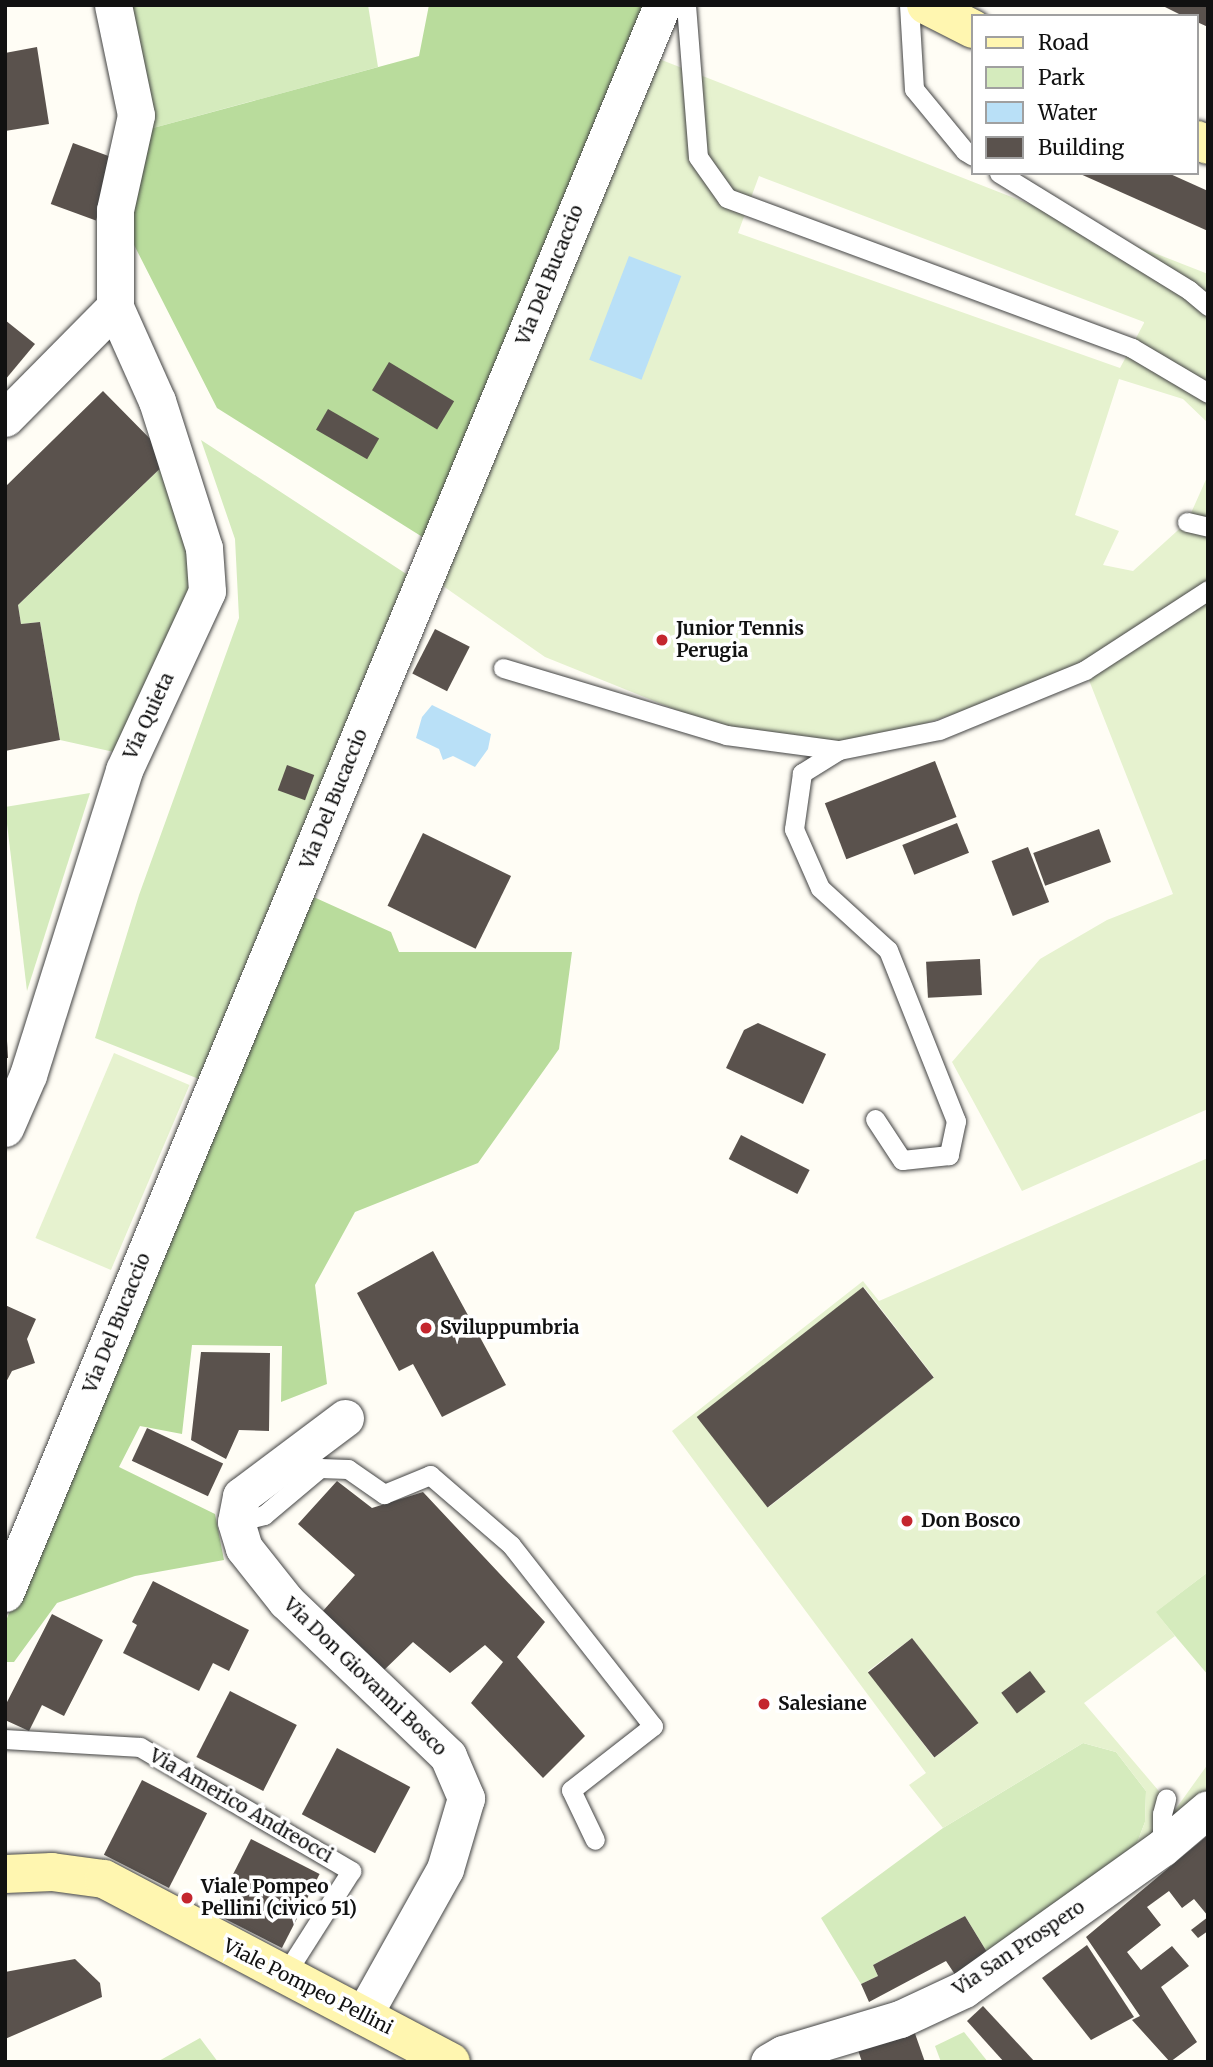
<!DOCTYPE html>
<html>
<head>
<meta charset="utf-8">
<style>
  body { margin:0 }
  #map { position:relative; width:1213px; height:2067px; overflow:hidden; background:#fffdf5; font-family:Merriweather,serif }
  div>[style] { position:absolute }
  .green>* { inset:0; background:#d5ebbd }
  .forest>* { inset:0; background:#b9dc9c }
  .pitch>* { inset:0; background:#e6f2cf; transform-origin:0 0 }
  .water>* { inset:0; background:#b9e0f7; transform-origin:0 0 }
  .building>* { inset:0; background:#5a524d; transform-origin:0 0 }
  .roads { filter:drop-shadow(0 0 2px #444) drop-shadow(0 0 2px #444) }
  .lane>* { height:19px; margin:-9.5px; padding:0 9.5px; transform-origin:9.5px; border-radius:9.5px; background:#fff }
  .street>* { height:37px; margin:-18.5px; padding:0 18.5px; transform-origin:18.5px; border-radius:18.5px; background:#fff }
  .secondary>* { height:38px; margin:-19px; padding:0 19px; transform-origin:19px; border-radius:19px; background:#fff6b0 }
  .dots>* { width:19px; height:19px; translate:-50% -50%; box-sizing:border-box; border:4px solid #fff; border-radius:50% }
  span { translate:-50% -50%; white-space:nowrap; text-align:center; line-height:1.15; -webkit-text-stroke:7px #fff; paint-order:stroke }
  .street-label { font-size:19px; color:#111 }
  .poi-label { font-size:19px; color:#111; font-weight:700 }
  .left { translate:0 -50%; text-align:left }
  .frame { position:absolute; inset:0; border:7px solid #111; pointer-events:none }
  .legend { position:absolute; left:971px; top:14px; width:228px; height:161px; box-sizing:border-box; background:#fff; border:2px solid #a0a0a0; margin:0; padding:9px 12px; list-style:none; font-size:21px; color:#111 }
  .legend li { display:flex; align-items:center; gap:14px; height:35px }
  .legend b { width:35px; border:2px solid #a0a0a0 }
</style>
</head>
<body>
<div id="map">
  <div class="green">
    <i style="clip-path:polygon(119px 5px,368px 5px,378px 67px,142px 131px)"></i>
    <i style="clip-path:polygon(201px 440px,414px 579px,204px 1081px,95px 1038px,139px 895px,239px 618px,235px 539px)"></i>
    <i style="clip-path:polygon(170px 459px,204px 548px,132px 756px,60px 740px,40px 622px,21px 624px,18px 605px)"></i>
    <i style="clip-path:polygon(90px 793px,27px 991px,5px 807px)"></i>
    <i style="clip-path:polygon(1208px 1572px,1208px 1675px,1155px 1612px)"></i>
    <i style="clip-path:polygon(1083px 1743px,1116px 1752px,1146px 1791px,1145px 1822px,1130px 1861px,990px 1957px,965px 1916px,873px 1965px,878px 1976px,861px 1984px,821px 1918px,943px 1828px)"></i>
    <i style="clip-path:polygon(964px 2032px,988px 2062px,941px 2062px,935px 2046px)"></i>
    <i style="clip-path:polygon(200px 2038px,218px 2062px,157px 2062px)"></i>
  </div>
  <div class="forest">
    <i style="clip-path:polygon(429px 5px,648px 5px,424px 538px,217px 408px,130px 237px,142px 131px,419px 56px)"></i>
    <i style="clip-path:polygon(307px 894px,391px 932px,399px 952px,572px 952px,559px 1049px,478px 1163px,355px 1212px,315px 1285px,327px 1384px,281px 1402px,282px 1346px,192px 1345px,182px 1434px,140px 1426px,119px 1467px,215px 1514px,224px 1560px,135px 1576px,57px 1603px,14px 1662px,5px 1662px,5px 1623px)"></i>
  </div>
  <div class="pitch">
    <i style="clip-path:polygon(evenodd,654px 57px,1208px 274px,1208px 423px,1183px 399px,1119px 379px,1075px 515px,1119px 531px,1103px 565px,1133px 571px,1187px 522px,1208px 475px,1208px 1109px,1022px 1191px,952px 1062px,1040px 959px,1107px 920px,1173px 894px,1085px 670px,858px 746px,746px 738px,545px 657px,433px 579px,654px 57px,759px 176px,1144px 322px,1144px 323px,1120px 368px,738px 233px,759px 176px)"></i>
    <i style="left:114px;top:1053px;width:82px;height:201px;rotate:23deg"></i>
    <i style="clip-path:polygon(evenodd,1208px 1158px,1208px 1572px,1156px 1612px,1175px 1636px,1084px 1703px,1175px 1810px,1208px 1764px,1208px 1792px,1130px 1861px,1145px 1822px,1146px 1791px,1116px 1752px,1083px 1743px,943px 1828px,909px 1785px,926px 1773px,672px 1431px,863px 1281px,879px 1301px,1208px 1158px,864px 1287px,934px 1377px,769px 1507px,698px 1417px,864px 1287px,1208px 1158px,912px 1638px,978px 1724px,934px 1758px,868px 1671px,912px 1638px)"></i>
  </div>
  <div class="water">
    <i style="left:629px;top:256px;width:56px;height:111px;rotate:21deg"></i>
    <i style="clip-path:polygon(432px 705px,491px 734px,488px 749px,475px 767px,453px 756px,443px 760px,439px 749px,416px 738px,422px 717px)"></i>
  </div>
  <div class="building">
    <i style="clip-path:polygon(1161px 5px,1208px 5px,1208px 27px,1197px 22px,1197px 16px,1183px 16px)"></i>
    <i style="clip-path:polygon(37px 47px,49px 124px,5px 131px,5px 53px)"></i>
    <i style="left:73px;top:143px;width:48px;height:65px;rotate:20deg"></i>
    <i style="clip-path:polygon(1078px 173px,1168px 173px,1208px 191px,1208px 231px)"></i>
    <i style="clip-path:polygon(5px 320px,35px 344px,5px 380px)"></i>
    <i style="left:389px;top:362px;width:76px;height:33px;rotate:31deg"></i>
    <i style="clip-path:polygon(103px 391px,170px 459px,18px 605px,21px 624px,40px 622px,60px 740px,5px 751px,5px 487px)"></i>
    <i style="left:328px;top:409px;width:59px;height:24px;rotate:30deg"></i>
    <i style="left:435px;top:629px;width:39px;height:50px;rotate:27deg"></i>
    <i style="left:935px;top:761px;width:60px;height:118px;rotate:69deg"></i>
    <i style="left:287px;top:765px;width:29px;height:27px;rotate:20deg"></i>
    <i style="left:957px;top:823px;width:32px;height:59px;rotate:68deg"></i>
    <i style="left:1099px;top:829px;width:35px;height:70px;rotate:70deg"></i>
    <i style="left:423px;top:833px;width:98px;height:81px;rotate:26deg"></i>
    <i style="left:1028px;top:847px;width:59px;height:39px;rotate:69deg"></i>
    <i style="left:980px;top:959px;width:36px;height:54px;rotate:87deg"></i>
    <i style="clip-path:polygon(5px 1007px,8px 1058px,5px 1058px)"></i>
    <i style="clip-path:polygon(758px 1023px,826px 1054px,803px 1104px,726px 1068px,744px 1030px)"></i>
    <i style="left:741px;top:1135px;width:77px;height:27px;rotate:27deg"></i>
    <i style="clip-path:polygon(433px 1251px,506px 1385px,442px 1417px,413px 1364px,399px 1371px,357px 1293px)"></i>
    <i style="left:863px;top:1287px;width:115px;height:211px;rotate:52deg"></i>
    <i style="clip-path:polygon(5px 1305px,36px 1319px,27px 1339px,35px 1363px,12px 1371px,5px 1384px)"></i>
    <i style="clip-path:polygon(201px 1352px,270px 1353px,269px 1431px,239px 1430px,226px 1459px,191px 1440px)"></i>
    <i style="left:147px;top:1428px;width:84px;height:36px;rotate:25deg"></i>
    <i style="clip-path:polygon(337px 1481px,372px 1508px,423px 1492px,545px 1622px,517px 1657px,585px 1736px,543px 1778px,471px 1703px,503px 1662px,485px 1645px,450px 1673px,413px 1642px,380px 1674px,322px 1612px,355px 1575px,298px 1524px)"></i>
    <i style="clip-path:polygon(153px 1581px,249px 1630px,229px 1671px,213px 1663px,199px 1691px,123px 1653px,137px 1625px,132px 1622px)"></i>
    <i style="clip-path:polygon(52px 1614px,103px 1640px,64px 1716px,42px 1705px,29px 1731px,5px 1720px,5px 1706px)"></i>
    <i style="left:912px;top:1638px;width:108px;height:56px;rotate:52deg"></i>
    <i style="left:1030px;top:1671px;width:26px;height:36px;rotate:53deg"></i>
    <i style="left:230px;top:1691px;width:75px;height:74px;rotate:27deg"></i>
    <i style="left:337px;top:1748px;width:83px;height:75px;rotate:28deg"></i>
    <i style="left:142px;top:1780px;width:73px;height:84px;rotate:27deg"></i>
    <i style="clip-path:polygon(1208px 1835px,1208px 1916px,1194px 1899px,1182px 1908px,1169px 1891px,1147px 1907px,1161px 1925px,1127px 1952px,1141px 1970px,1172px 1946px,1189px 1966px,1161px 1987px,1197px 2042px,1170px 2062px,1132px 2020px,1140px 2016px,1086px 1937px)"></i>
    <i style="left:251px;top:1839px;width:77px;height:83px;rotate:27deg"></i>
    <i style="clip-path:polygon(965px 1916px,990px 1957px,958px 1979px,946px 1961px,869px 2002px,861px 1984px,878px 1976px,873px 1965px)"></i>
    <i style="clip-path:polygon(1208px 1917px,1208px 1931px,1198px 1938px,1191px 1930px)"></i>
    <i style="clip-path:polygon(1087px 1945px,1134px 2017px,1091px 2040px,1042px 1978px)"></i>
    <i style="clip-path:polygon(75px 1959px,100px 1983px,102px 1997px,5px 2039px,5px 1972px)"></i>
    <i style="clip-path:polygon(983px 2006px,1035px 2062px,1004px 2062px,967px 2021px)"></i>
    <i style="clip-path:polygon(912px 2025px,925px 2062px,862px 2062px,857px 2047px)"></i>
  </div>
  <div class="roads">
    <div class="lane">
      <i style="left:686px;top:5px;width:152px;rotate:85.5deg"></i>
      <i style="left:698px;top:157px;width:50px;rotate:54.7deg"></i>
      <i style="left:727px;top:198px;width:432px;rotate:20.3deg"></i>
      <i style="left:1132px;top:348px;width:88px;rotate:30.6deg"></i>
      <i style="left:909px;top:5px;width:84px;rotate:86.6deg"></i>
      <i style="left:914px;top:89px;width:80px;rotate:50.6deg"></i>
      <i style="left:965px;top:151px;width:9px;rotate:32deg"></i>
      <i style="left:999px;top:173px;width:223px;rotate:31.6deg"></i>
      <i style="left:1189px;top:290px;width:25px;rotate:40deg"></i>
      <i style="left:1187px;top:522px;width:22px;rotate:13deg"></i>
      <i style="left:503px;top:668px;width:233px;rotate:16.7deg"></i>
      <i style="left:726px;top:735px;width:114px;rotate:7.6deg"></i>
      <i style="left:839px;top:750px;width:102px;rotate:-11.3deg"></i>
      <i style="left:939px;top:730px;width:158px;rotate:-22.3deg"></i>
      <i style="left:1085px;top:670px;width:147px;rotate:-33deg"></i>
      <i style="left:839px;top:750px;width:44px;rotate:148.1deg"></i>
      <i style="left:802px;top:773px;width:57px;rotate:98.1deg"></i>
      <i style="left:794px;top:829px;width:64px;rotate:66.2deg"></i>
      <i style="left:820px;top:888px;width:92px;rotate:42.4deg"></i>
      <i style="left:888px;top:950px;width:184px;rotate:68.3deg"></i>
      <i style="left:956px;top:1121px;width:35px;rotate:102deg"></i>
      <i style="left:949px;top:1155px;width:47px;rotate:173.9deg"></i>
      <i style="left:902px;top:1160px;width:49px;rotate:-123.4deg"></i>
      <i style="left:236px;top:1522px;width:29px;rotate:-14deg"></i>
      <i style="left:264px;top:1515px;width:73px;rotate:-40deg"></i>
      <i style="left:320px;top:1468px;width:28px;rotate:2deg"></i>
      <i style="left:348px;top:1469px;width:44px;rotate:34.8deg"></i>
      <i style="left:384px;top:1494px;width:50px;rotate:-22.4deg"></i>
      <i style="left:430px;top:1475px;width:107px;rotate:40.8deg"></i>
      <i style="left:511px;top:1545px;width:230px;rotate:51.9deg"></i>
      <i style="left:653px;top:1726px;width:104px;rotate:142deg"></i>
      <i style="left:571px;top:1790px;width:55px;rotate:64.4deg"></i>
      <i style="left:5px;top:1739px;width:135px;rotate:3.4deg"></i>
      <i style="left:140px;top:1747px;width:245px;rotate:30.4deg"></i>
      <i style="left:351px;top:1871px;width:125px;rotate:122.5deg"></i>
      <i style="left:1162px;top:1848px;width:34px;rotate:-90deg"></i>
      <i style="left:1162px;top:1814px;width:16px;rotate:-75deg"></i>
    </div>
    <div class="street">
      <i style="left:5px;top:418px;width:156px;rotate:-45.3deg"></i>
      <i style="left:5px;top:1128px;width:58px;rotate:-66.5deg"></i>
      <i style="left:28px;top:1075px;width:320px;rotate:-72.5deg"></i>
      <i style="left:124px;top:770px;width:197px;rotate:-65.1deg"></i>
      <i style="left:207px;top:591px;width:43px;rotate:-94deg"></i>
      <i style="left:204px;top:548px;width:154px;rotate:-107.7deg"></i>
      <i style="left:157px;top:401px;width:103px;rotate:-114.1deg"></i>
      <i style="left:115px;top:307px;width:97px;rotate:-90deg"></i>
      <i style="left:115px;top:210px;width:97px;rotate:-77.5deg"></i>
      <i style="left:136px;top:115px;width:112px;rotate:-101.8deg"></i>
      <i style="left:345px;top:1418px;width:130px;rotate:143.1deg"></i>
      <i style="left:241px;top:1496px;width:26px;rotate:101deg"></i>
      <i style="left:236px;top:1522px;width:27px;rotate:73deg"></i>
      <i style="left:244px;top:1548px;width:68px;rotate:51.6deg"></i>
      <i style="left:286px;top:1601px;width:224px;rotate:43.7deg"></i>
      <i style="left:448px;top:1756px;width:46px;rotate:66.8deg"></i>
      <i style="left:466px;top:1798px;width:74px;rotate:106.5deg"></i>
      <i style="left:445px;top:1869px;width:168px;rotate:119.2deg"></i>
      <i style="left:5px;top:1593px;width:1719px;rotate:-67.52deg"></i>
      <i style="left:769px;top:2062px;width:16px;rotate:-30deg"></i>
      <i style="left:783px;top:2054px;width:122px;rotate:-16.7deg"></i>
      <i style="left:900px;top:2019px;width:71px;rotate:-25.1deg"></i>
      <i style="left:964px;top:1989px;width:243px;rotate:-35.5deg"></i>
      <i style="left:1162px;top:1848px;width:60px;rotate:-40.3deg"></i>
    </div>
    <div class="secondary">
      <i style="left:926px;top:5px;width:53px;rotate:27.1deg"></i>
      <i style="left:1197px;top:140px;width:12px;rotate:24deg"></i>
      <i style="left:5px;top:1874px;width:47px;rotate:-2.4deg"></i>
      <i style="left:52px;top:1872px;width:52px;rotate:7.7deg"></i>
      <i style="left:104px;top:1879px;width:392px;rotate:27.8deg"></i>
    </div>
  </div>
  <div class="dots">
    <i style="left:662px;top:640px;background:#c4262e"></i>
    <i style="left:426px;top:1328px;background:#c4262e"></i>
    <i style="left:907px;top:1521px;background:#c4262e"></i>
    <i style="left:764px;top:1704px;background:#c4262e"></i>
    <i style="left:187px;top:1898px;background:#c4262e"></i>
  </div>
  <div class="street-label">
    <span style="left:550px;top:275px;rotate:-68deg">Via Del Bucaccio</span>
    <span style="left:149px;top:716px;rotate:-65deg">Via Quieta</span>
    <span style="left:334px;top:799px;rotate:-68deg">Via Del Bucaccio</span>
    <span style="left:117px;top:1323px;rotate:-68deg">Via Del Bucaccio</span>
    <span style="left:365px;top:1677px;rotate:44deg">Via Don Giovanni Bosco</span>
    <span style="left:241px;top:1806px;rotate:30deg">Via Americo Andreocci</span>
    <span style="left:1019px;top:1948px;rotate:-34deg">Via San Prospero</span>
    <span style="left:308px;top:1987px;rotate:27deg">Viale Pompeo Pellini</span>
  </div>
  <div class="poi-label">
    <span class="left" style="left:676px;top:640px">Junior Tennis<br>Perugia</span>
    <span class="left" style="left:440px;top:1328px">Sviluppumbria</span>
    <span class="left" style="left:921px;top:1521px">Don Bosco</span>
    <span class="left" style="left:778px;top:1704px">Salesiane</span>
    <span class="left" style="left:201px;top:1898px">Viale Pompeo<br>Pellini (civico 51)</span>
  </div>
  <div class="frame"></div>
  <ul class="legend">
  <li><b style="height:9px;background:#fff6b0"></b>Road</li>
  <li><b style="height:19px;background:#d5ebbd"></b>Park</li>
  <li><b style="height:19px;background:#b9e0f7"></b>Water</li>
  <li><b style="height:19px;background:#5a524d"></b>Building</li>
  </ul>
</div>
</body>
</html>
